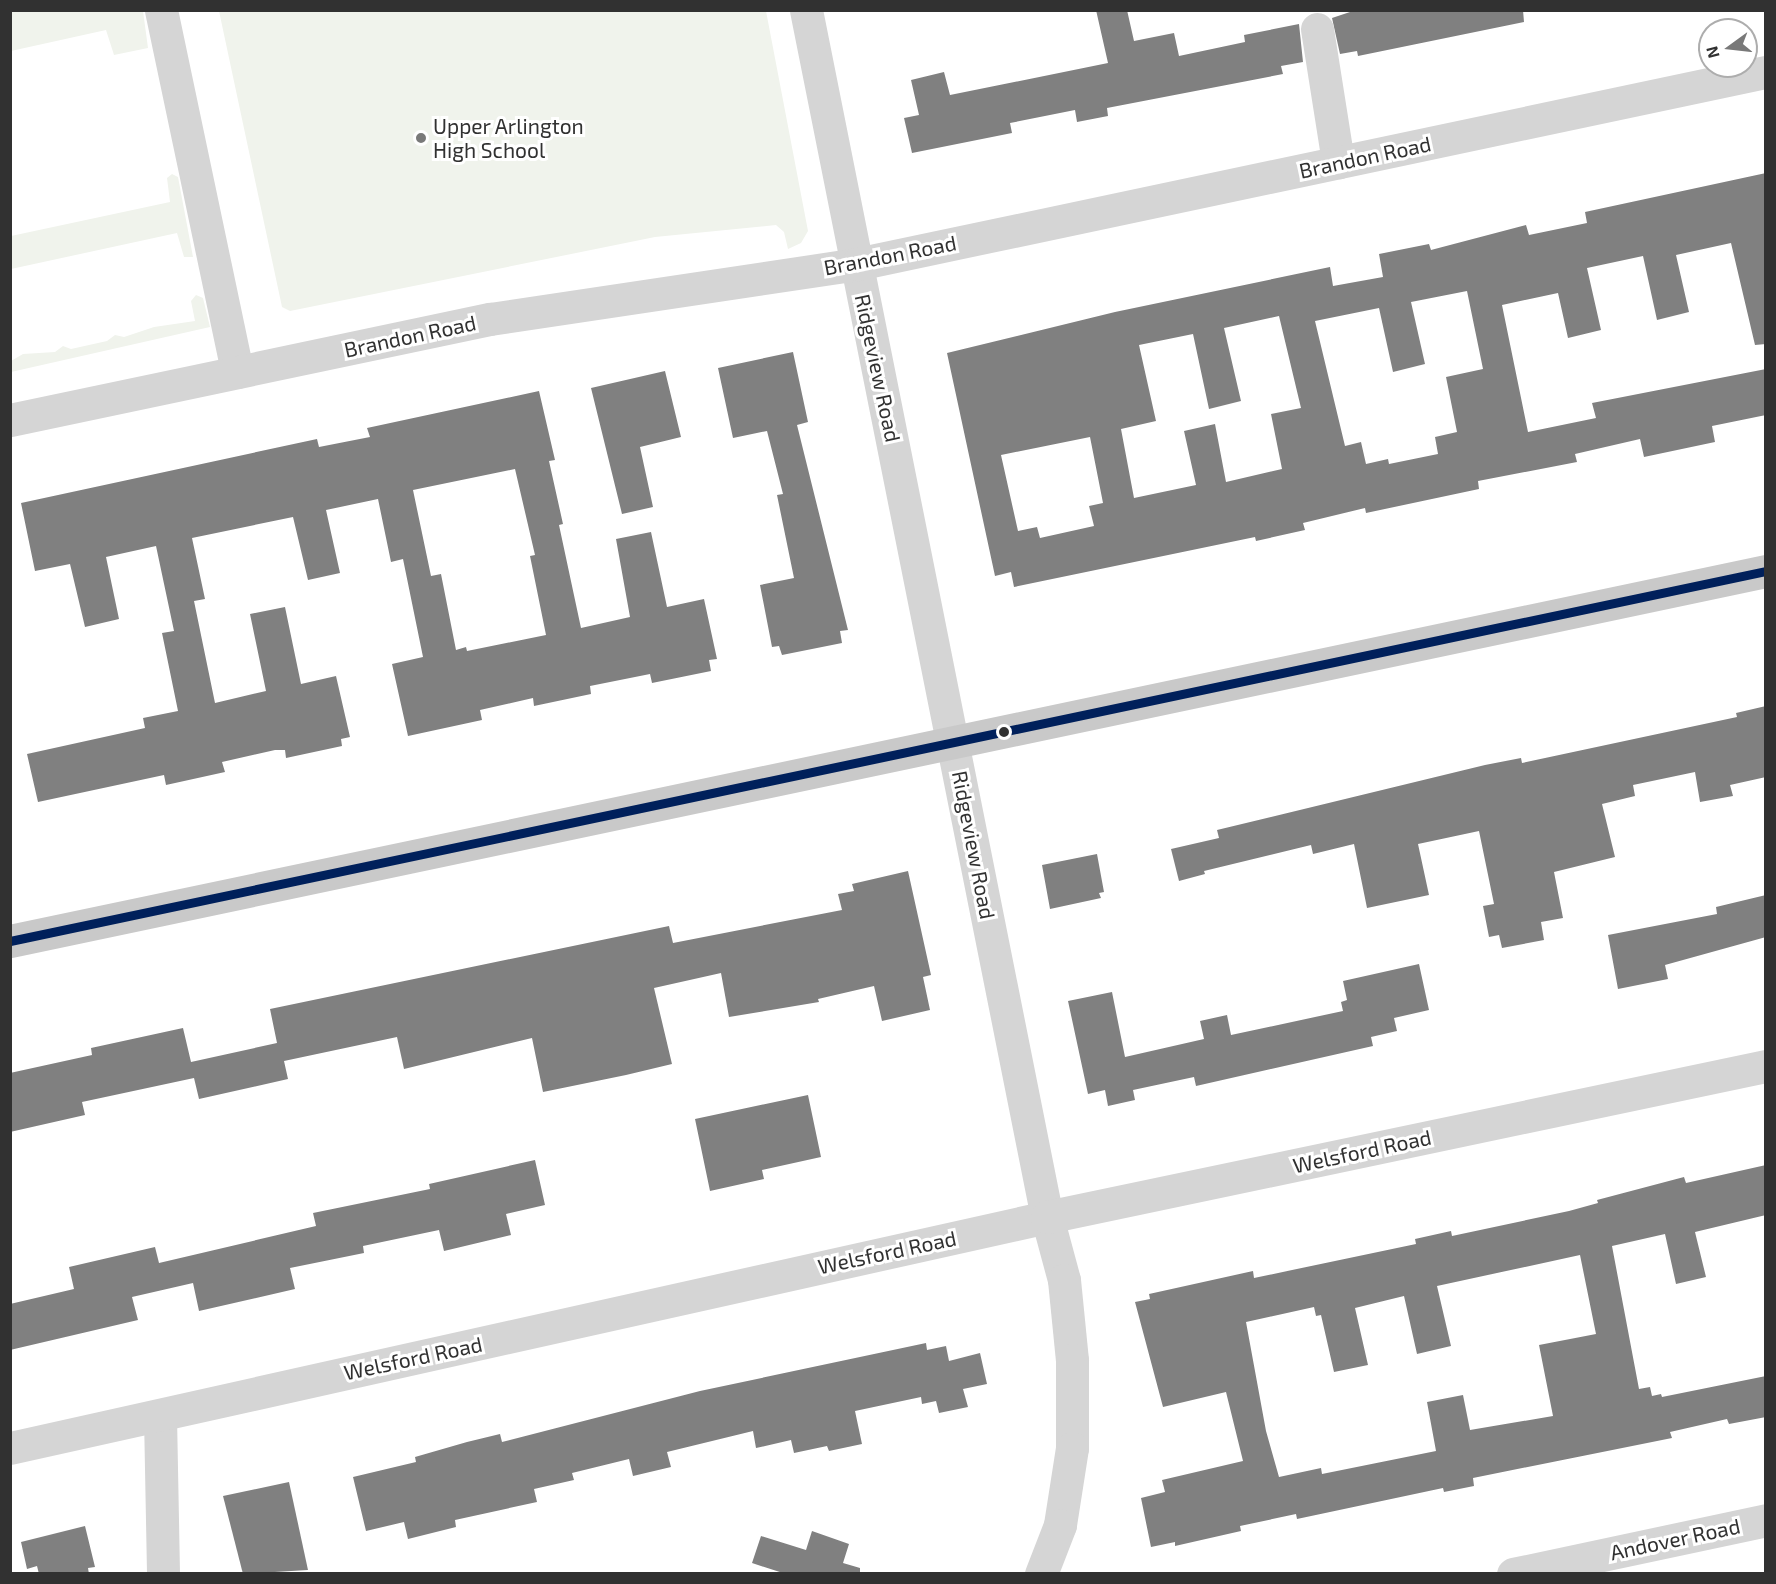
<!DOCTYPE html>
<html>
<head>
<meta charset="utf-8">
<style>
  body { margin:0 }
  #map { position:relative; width:1776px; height:1584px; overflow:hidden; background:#fff; font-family:"Exo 2",sans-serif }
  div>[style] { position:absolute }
  .green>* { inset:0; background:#f0f3ec }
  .building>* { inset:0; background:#808080 }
  .minor>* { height:33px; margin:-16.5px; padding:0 16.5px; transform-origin:16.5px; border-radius:16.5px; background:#d5d5d5 }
  .major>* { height:33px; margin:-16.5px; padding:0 16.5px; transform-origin:16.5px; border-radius:16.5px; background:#c9c9c9 }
  .bus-1>* { height:9px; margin:-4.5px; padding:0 4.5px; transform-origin:4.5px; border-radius:4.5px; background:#00205b }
  .dots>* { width:16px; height:16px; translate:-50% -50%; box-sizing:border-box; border:3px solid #fff; border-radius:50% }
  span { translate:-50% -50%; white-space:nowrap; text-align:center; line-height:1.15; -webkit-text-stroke:6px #fff; paint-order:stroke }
  .poi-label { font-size:21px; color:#313131 }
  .left { translate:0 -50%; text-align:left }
  .street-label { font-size:21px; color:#313131 }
  .frame { position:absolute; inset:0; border:12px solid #313131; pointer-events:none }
  .north { position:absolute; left:1698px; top:18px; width:60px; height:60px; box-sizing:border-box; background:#fff; border:2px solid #adadad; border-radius:50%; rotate:255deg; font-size:16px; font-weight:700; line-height:24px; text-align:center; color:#313131 }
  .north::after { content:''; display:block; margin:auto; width:21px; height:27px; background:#797979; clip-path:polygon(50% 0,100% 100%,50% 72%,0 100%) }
</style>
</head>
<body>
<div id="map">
  <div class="green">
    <i style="clip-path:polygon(10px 11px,143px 11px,148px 48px,114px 55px,106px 30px,11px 51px)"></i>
    <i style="clip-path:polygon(219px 11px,766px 11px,808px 231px,801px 243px,788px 249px,784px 232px,776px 225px,655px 237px,290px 311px,282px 307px)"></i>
    <i style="clip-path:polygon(172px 174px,178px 177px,193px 257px,184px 257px,177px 233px,11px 269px,11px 236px,170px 202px,167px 178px)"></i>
    <i style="clip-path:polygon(196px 295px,203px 298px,210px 327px,11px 372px,11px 361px,23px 354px,55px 352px,63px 346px,71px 349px,107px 341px,115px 335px,124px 337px,154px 327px,195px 321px,191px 301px)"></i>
  </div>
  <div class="building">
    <i style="clip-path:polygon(1096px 10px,1127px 10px,1134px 41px,1174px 33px,1179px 56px,1245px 42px,1244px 35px,1299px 24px,1303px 62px,1281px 66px,1283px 74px,1107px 108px,1108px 116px,1077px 122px,1075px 110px,1010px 123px,1012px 133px,912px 153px,904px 118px,919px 115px,911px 80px,944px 72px,950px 95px,1108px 63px)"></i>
    <i style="clip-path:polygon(1356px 10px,1523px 10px,1524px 22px,1358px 56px,1357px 51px,1340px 54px,1332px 18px)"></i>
    <i style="clip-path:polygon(evenodd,1766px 173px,1766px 344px,1755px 345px,1731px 243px,1676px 255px,1689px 312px,1657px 320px,1643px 256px,1587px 268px,1601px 330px,1568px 338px,1558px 293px,1502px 305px,1528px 432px,1596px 418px,1592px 403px,1766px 369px,1766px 415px,1712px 426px,1715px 442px,1644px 457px,1640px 439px,1575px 454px,1577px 462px,1478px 481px,1479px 489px,1366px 513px,1365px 508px,1303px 523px,1305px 530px,1256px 541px,1255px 537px,1014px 587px,1011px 572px,995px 576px,947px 353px,1115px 312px,1330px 267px,1333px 286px,1383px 277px,1379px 254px,1429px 244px,1431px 250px,1526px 225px,1529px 235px,1587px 223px,1585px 212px,1766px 173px,1467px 291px,1483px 369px,1446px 377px,1457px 432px,1435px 437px,1438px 454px,1389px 464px,1388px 459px,1366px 464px,1361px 442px,1345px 446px,1315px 321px,1379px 308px,1393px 372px,1425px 364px,1411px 302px,1467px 291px,1766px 173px,1279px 316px,1301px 408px,1271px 414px,1282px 469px,1226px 482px,1215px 424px,1184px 431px,1196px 485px,1134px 498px,1121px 429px,1156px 421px,1139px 345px,1193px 334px,1209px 409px,1241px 401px,1224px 328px,1279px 316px,1766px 173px,1090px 437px,1103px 503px,1089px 506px,1094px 526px,1040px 538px,1037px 527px,1018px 531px,1001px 455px,1090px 437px)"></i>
    <i style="clip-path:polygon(793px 352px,808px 422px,797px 425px,848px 630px,840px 631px,842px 643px,782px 655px,779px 646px,772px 647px,760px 585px,794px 578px,777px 495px,783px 494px,767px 431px,733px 438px,718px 368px)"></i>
    <i style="clip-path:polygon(665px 371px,681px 437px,640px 447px,653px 507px,622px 514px,591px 388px)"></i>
    <i style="clip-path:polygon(evenodd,539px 391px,555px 460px,549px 461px,563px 524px,559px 525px,581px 628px,630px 617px,616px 539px,651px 532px,667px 607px,704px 599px,717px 659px,709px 660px,711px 671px,652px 683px,650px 674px,590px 686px,591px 694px,534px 706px,533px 698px,480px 710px,482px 720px,408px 736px,392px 664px,423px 657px,403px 559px,391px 562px,378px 499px,326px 510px,340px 573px,308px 580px,293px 517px,192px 538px,205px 599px,194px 601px,215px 703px,266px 691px,250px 614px,285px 607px,301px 684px,336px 676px,350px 737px,341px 739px,342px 746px,286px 758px,285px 750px,275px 750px,222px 762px,225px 772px,166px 785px,164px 775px,38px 802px,27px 754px,145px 728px,143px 718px,178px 711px,162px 633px,174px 631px,156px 546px,106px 557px,119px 619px,85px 627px,70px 564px,35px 571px,21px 503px,317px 439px,319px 447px,370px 437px,367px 428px,539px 391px,515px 469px,535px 555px,530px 556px,546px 635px,467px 651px,466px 647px,456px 650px,441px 574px,431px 576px,413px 490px,515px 469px)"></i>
    <i style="clip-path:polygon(1766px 706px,1766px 777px,1730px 785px,1733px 796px,1700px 802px,1695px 772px,1633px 785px,1635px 796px,1602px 804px,1615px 857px,1554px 872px,1563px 918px,1541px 922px,1544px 940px,1502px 948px,1499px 935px,1489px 937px,1483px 906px,1494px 904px,1479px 831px,1418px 844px,1429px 895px,1367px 908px,1354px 844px,1313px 854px,1311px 845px,1204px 871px,1205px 874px,1179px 881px,1171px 849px,1219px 838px,1217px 830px,1485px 765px,1521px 758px,1522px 763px,1737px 717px,1736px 713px)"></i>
    <i style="clip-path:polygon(1097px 854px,1104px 892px,1099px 893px,1101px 898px,1050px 909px,1042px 865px)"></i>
    <i style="clip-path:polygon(908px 871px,931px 975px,923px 977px,930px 1010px,882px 1021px,874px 986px,818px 999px,819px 1002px,729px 1017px,721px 973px,654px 988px,672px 1064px,626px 1075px,543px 1092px,532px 1038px,404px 1069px,397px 1037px,284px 1061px,288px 1079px,199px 1099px,194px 1078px,82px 1102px,85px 1115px,10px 1132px,10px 1073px,92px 1055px,91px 1048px,183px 1028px,191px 1062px,277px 1043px,270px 1009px,669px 926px,673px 943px,842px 910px,838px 894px,854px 891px,852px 884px)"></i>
    <i style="clip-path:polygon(1766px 895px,1766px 937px,1665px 965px,1668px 979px,1618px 989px,1608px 935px,1717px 914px,1716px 907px)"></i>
    <i style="clip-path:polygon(1419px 964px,1429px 1010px,1394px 1018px,1397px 1031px,1371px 1037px,1373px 1046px,1196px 1086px,1194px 1077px,1133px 1090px,1135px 1100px,1108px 1106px,1105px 1090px,1088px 1094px,1068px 1001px,1112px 992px,1125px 1057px,1204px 1039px,1200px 1021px,1227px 1015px,1231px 1035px,1343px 1011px,1341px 1002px,1347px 1000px,1343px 981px)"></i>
    <i style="clip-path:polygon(808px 1095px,821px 1157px,762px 1170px,764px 1179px,710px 1191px,695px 1119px)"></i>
    <i style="clip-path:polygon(535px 1160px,545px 1205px,506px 1214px,511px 1235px,444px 1251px,439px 1230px,363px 1246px,364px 1253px,290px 1268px,295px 1289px,199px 1311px,193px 1283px,132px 1297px,138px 1320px,10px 1350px,10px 1304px,74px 1289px,69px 1267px,155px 1247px,159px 1263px,316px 1226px,313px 1213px,430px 1189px,429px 1184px)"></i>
    <i style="clip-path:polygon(evenodd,1766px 1165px,1766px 1215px,1695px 1232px,1706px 1277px,1676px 1284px,1665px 1234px,1612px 1246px,1639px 1389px,1650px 1387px,1652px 1396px,1661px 1394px,1662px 1397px,1766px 1376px,1766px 1417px,1729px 1424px,1727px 1419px,1670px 1432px,1672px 1438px,1473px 1478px,1474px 1486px,1444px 1492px,1443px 1488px,1297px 1519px,1296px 1514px,1240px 1526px,1241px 1531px,1175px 1546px,1175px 1542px,1151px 1547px,1141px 1498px,1165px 1492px,1162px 1480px,1243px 1461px,1226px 1392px,1163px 1407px,1135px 1302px,1150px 1299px,1149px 1294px,1253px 1271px,1254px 1278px,1416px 1244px,1415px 1239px,1451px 1231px,1452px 1236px,1569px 1211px,1598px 1203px,1597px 1200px,1684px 1177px,1686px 1183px,1766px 1165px,1580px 1255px,1596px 1334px,1539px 1345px,1553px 1416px,1470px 1430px,1463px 1395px,1427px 1402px,1436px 1451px,1322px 1474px,1321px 1468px,1279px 1477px,1266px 1431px,1246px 1322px,1314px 1307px,1316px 1316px,1321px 1315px,1334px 1372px,1368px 1365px,1355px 1308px,1404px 1296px,1417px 1354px,1451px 1346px,1437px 1286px,1580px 1255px)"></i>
    <i style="clip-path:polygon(926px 1343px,927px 1350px,946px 1346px,949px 1361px,980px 1353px,987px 1384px,963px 1389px,968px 1407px,939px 1413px,936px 1401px,922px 1404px,921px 1397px,855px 1411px,862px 1444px,829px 1451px,827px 1446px,794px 1453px,791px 1440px,756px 1448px,753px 1431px,667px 1452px,671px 1467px,633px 1476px,629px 1459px,572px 1473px,574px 1480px,534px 1489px,537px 1502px,455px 1520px,456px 1527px,408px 1539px,404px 1522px,366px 1531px,353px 1477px,416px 1462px,415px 1457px,467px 1442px,500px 1434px,502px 1442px,700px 1391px)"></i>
    <i style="clip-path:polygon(289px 1482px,308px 1570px,243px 1574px,223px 1496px)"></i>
    <i style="clip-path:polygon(85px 1526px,95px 1567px,88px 1568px,89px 1574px,39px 1574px,37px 1566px,27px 1569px,21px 1542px)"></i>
    <i style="clip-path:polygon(812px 1531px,849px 1544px,843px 1563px,860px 1568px,860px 1574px,786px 1574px,752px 1563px,761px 1536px,806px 1550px)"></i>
  </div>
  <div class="minor">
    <i style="left:161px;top:10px;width:370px;rotate:78.1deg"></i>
    <i style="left:806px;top:10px;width:1231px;rotate:78.71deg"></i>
    <i style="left:1047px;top:1217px;width:65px;rotate:74.9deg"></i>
    <i style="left:1064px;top:1280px;width:80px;rotate:84.3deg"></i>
    <i style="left:1072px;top:1360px;width:88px;rotate:90deg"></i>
    <i style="left:1072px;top:1448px;width:78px;rotate:98.9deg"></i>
    <i style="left:1060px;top:1525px;width:53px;rotate:111.2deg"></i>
    <i style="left:1317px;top:29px;width:135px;rotate:81deg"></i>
    <i style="left:10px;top:420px;width:491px;rotate:-11.9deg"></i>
    <i style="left:490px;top:319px;width:371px;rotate:-8.5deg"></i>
    <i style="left:857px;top:264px;width:929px;rotate:-11.93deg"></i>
    <i style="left:160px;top:1416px;width:158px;rotate:88.9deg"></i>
    <i style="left:10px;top:1448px;width:1062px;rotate:-12.56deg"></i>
    <i style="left:1047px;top:1217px;width:735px;rotate:-11.86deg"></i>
    <i style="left:1513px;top:1574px;width:259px;rotate:-12deg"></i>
  </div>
  <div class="major">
    <i style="left:10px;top:941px;width:1795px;rotate:-11.9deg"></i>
  </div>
  <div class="bus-1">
    <i style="left:10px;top:941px;width:1795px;rotate:-11.9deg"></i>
  </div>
  <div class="dots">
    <i style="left:421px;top:138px;background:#797979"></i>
    <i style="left:1004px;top:732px;background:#313131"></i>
  </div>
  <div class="poi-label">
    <span class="left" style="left:433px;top:138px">Upper Arlington<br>High School</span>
  </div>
  <div class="street-label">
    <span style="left:1365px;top:157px;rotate:-12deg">Brandon Road</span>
    <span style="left:890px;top:255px;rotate:-11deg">Brandon Road</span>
    <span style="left:410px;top:336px;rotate:-12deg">Brandon Road</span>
    <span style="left:878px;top:368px;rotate:78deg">Ridgeview Road</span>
    <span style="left:974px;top:845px;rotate:79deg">Ridgeview Road</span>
    <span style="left:1362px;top:1151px;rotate:-12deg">Welsford Road</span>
    <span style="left:887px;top:1252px;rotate:-12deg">Welsford Road</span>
    <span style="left:413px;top:1358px;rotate:-12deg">Welsford Road</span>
    <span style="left:1675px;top:1539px;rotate:-12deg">Andover Road</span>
  </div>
  <div class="frame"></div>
  <div class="north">N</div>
</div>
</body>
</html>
